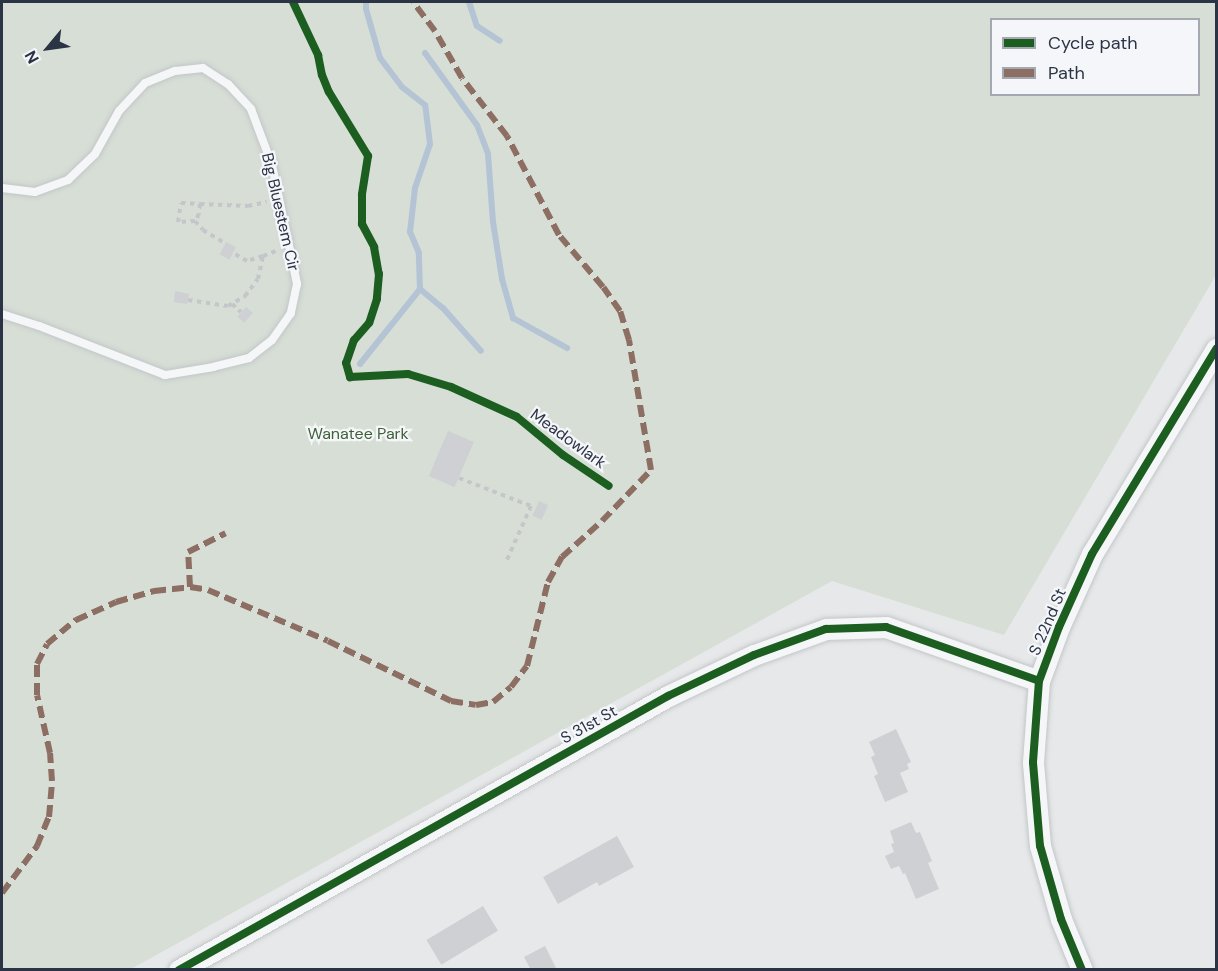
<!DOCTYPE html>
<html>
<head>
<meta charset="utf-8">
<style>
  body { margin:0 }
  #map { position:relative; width:1218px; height:971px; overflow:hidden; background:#e6e8ea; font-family:"DM Sans",sans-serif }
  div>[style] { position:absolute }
  .green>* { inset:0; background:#d6ded6 }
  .stream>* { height:6px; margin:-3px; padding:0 3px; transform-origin:3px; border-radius:3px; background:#b4c4d5 }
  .building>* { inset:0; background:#ced0d3; transform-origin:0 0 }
  .path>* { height:4px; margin-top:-2px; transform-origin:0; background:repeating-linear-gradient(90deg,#c5c6ca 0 4.5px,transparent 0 9px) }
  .roads { filter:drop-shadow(0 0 2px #c4c6c8) drop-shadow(0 0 2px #c4c6c8) }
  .service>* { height:8px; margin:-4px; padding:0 4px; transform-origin:4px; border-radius:4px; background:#f5f6f7 }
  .tertiary>* { height:21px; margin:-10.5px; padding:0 10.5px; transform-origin:10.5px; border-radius:10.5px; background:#f5f6f7 }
  .quiet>* { height:6px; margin-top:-3px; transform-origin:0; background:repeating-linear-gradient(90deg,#8d6e63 0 12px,transparent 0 18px) }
  .cycleway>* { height:8px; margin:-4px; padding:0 4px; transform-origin:4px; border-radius:4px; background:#1b5e20 }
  span { translate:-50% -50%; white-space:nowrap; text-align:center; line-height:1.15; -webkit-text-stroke:4.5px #f4f6f9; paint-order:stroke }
  .street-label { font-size:16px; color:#2b3445 }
  .park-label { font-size:16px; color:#3f6138 }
  .frame { position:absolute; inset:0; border:3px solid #2b3445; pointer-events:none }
  .legend { position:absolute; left:990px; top:18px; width:210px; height:78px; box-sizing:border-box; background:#f4f6f9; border:2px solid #a4a8b1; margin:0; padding:8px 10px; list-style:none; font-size:18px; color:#2b3445 }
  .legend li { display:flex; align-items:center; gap:12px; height:30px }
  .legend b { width:30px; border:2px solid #a4a8b1 }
  .north { position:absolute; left:18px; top:18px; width:60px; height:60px; -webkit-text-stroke:4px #f4f6f9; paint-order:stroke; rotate:241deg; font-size:16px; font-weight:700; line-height:24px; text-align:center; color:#2b3445 }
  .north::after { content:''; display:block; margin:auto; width:21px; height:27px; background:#2b3445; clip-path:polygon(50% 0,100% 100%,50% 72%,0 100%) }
</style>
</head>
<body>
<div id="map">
  <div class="green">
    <i style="clip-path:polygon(evenodd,2px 2px,1216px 2px,1216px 275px,1004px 635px,832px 581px,131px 969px,2px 969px,2px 2px,992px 20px,1198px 20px,1198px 94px,992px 94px,992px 20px)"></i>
  </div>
  <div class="stream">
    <i style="left:469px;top:2px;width:25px;rotate:72deg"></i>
    <i style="left:477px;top:26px;width:27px;rotate:33deg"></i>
    <i style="left:425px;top:53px;width:89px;rotate:54.2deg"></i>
    <i style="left:477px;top:125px;width:31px;rotate:69deg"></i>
    <i style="left:488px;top:154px;width:68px;rotate:85.8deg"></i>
    <i style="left:493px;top:222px;width:58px;rotate:81deg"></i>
    <i style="left:502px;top:279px;width:41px;rotate:74.2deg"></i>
    <i style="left:513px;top:318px;width:62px;rotate:29.1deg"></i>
    <i style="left:420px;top:289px;width:30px;rotate:40deg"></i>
    <i style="left:443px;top:308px;width:57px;rotate:48.5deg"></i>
    <i style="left:360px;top:364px;width:96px;rotate:-51.3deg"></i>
    <i style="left:420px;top:289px;width:36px;rotate:-92deg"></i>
    <i style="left:419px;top:253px;width:23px;rotate:-113deg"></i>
    <i style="left:410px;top:232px;width:44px;rotate:-83.5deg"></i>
    <i style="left:415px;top:188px;width:46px;rotate:-71.2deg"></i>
    <i style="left:430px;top:144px;width:39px;rotate:-97deg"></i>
    <i style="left:425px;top:105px;width:29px;rotate:-142deg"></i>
    <i style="left:402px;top:87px;width:36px;rotate:-127deg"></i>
    <i style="left:380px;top:58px;width:51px;rotate:-105.9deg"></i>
    <i style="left:366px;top:9px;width:7px;rotate:-90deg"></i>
  </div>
  <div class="building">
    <i style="left:226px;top:242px;width:11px;height:14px;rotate:27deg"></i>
    <i style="clip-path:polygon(175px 291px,189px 294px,187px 304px,174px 302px)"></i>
    <i style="left:246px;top:307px;width:9px;height:13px;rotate:41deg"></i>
    <i style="left:448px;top:431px;width:28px;height:49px;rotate:23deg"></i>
    <i style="left:539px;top:501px;width:10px;height:16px;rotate:24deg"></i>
    <i style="clip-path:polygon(896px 729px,911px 762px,907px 764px,909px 769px,900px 773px,908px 792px,885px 802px,874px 776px,878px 774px,871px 757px,875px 755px,869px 742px)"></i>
    <i style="clip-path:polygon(911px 822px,916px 833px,920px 832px,932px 861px,928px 863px,939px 889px,916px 899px,905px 873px,903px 874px,899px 866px,891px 869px,885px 856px,894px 852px,891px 844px,894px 843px,890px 831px)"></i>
    <i style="clip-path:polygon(617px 836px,634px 867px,599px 886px,597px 882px,558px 904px,543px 877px)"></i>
    <i style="left:483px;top:906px;width:29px;height:66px;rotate:59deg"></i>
    <i style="clip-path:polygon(545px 946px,557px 970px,531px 970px,524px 957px)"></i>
  </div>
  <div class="path">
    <i style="left:200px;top:204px;width:10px;rotate:96deg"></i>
    <i style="left:199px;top:214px;width:8px;rotate:120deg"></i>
    <i style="left:195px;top:221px;width:17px;rotate:177deg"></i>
    <i style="left:178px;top:222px;width:19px;rotate:-81deg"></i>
    <i style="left:181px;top:203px;width:19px;rotate:3deg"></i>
    <i style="left:200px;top:204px;width:48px;rotate:2.4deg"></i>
    <i style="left:248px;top:206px;width:19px;rotate:-12deg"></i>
    <i style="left:195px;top:221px;width:12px;rotate:48deg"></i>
    <i style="left:203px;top:230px;width:26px;rotate:31deg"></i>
    <i style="left:263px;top:256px;width:17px;rotate:-21deg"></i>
    <i style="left:188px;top:300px;width:40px;rotate:8.5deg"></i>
    <i style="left:228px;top:306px;width:20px;rotate:-30deg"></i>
    <i style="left:245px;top:296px;width:21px;rotate:-53deg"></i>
    <i style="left:258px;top:279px;width:24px;rotate:-78deg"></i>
    <i style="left:263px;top:256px;width:17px;rotate:163deg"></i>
    <i style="left:247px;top:261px;width:16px;rotate:-150deg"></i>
    <i style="left:232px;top:304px;width:12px;rotate:42deg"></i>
    <i style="left:459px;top:478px;width:77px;rotate:21.3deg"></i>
    <i style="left:531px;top:506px;width:61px;rotate:114.1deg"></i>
  </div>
  <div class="roads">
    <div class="service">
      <i style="left:2px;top:188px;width:33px;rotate:7deg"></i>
      <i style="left:35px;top:192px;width:35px;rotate:-20deg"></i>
      <i style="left:68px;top:180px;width:37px;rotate:-44deg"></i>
      <i style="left:95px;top:154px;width:49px;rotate:-60.8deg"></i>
      <i style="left:119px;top:111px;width:38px;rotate:-47deg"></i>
      <i style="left:145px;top:83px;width:32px;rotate:-22deg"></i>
      <i style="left:175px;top:71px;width:28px;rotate:-6deg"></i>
      <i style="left:203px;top:68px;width:30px;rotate:33deg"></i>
      <i style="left:228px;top:84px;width:34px;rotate:47deg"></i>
      <i style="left:251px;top:109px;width:60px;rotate:69.4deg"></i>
      <i style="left:272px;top:165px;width:122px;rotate:78.1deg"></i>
      <i style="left:297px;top:284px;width:30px;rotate:102deg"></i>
      <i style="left:291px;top:313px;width:33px;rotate:125deg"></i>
      <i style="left:272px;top:340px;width:29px;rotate:142deg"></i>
      <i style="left:249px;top:358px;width:36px;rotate:166deg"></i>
      <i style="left:214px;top:367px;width:50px;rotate:170.7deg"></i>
      <i style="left:165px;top:375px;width:135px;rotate:-158.7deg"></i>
      <i style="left:39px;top:326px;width:39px;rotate:-162deg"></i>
    </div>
    <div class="tertiary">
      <i style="left:179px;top:970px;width:561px;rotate:-29.26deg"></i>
      <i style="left:668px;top:696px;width:95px;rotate:-25.5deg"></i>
      <i style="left:754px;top:655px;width:77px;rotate:-19.9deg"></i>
      <i style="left:826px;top:629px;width:60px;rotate:-1.9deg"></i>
      <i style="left:886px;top:627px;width:162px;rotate:19.4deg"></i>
      <i style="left:1082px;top:970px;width:55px;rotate:-112.4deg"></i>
      <i style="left:1061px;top:919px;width:76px;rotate:-106deg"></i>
      <i style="left:1040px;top:846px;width:84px;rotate:-94.8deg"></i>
      <i style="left:1033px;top:762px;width:81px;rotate:-85.8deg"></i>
      <i style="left:1039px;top:681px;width:58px;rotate:-69.7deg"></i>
      <i style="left:1059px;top:627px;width:80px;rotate:-65.7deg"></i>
      <i style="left:1092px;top:554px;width:240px;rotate:-58.8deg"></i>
    </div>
  </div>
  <div class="quiet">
    <i style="left:190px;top:587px;width:35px;rotate:-93deg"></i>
    <i style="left:188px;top:552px;width:42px;rotate:-26.6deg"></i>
    <i style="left:2px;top:893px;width:59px;rotate:-53.3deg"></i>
    <i style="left:37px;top:846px;width:31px;rotate:-68deg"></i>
    <i style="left:49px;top:817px;width:36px;rotate:-85deg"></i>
    <i style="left:52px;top:781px;width:28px;rotate:-94deg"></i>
    <i style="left:50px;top:753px;width:59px;rotate:-102.6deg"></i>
    <i style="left:37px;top:695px;width:31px;rotate:-90deg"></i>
    <i style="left:37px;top:664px;width:22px;rotate:-63deg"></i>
    <i style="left:47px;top:644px;width:38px;rotate:-40deg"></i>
    <i style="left:76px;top:620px;width:44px;rotate:-24.2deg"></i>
    <i style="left:116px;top:602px;width:40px;rotate:-16deg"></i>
    <i style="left:154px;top:591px;width:36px;rotate:-6deg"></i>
    <i style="left:190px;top:587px;width:18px;rotate:9deg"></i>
    <i style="left:208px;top:590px;width:130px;rotate:23deg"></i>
    <i style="left:328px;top:641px;width:137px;rotate:26deg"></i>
    <i style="left:451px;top:701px;width:25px;rotate:9deg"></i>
    <i style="left:476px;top:705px;width:17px;rotate:-10deg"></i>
    <i style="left:493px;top:702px;width:23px;rotate:-40deg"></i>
    <i style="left:511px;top:687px;width:26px;rotate:-53deg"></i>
    <i style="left:527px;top:666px;width:87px;rotate:-76deg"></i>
    <i style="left:548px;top:582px;width:29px;rotate:-61deg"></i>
    <i style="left:562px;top:557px;width:54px;rotate:-42deg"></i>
    <i style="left:602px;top:521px;width:71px;rotate:-46.1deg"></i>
    <i style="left:651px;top:470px;width:132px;rotate:-99.6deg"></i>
    <i style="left:629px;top:340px;width:30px;rotate:-107deg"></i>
    <i style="left:620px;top:311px;width:29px;rotate:-125deg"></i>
    <i style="left:603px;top:287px;width:68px;rotate:-130.2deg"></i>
    <i style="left:559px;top:235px;width:112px;rotate:-117.7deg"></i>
    <i style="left:507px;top:136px;width:73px;rotate:-127.8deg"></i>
    <i style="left:462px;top:78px;width:54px;rotate:-119.9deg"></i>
    <i style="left:435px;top:31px;width:36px;rotate:-127deg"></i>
  </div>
  <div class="cycleway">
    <i style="left:293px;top:2px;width:59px;rotate:64.7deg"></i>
    <i style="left:318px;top:55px;width:20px;rotate:79deg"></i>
    <i style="left:322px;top:75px;width:18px;rotate:68deg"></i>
    <i style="left:329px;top:92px;width:75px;rotate:58.6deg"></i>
    <i style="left:368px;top:156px;width:39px;rotate:99deg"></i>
    <i style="left:362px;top:195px;width:29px;rotate:90deg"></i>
    <i style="left:362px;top:224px;width:26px;rotate:62deg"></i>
    <i style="left:374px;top:247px;width:27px;rotate:80deg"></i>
    <i style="left:379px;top:274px;width:25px;rotate:95deg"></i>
    <i style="left:377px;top:299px;width:25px;rotate:108deg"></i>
    <i style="left:369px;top:323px;width:23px;rotate:131deg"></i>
    <i style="left:354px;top:340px;width:24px;rotate:109deg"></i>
    <i style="left:346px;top:363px;width:15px;rotate:74deg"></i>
    <i style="left:350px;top:377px;width:58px;rotate:-3deg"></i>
    <i style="left:408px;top:374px;width:45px;rotate:16.8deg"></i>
    <i style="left:451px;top:387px;width:72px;rotate:24.4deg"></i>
    <i style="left:517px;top:417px;width:60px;rotate:39.6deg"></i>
    <i style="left:563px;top:455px;width:55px;rotate:34deg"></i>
    <i style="left:179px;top:970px;width:561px;rotate:-29.26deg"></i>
    <i style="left:668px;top:696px;width:95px;rotate:-25.5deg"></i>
    <i style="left:754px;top:655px;width:77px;rotate:-19.9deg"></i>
    <i style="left:826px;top:629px;width:60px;rotate:-1.9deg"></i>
    <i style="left:886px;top:627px;width:162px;rotate:19.4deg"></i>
    <i style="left:1082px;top:970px;width:55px;rotate:-112.4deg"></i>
    <i style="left:1061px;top:919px;width:76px;rotate:-106deg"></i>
    <i style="left:1040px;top:846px;width:84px;rotate:-94.8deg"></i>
    <i style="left:1033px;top:762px;width:81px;rotate:-85.8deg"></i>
    <i style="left:1039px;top:681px;width:58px;rotate:-69.7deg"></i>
    <i style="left:1059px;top:627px;width:80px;rotate:-65.7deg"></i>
    <i style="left:1092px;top:554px;width:240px;rotate:-58.8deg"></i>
  </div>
  <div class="street-label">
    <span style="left:280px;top:212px;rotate:77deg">Big Bluestem Cir</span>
    <span style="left:568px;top:439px;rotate:36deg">Meadowlark</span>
    <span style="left:1048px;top:622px;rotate:-67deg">S 22nd St</span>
    <span style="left:589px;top:725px;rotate:-29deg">S 31st St</span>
  </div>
  <div class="park-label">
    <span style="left:358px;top:434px">Wanatee Park</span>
  </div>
  <div class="frame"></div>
  <ul class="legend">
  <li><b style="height:8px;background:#1b5e20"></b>Cycle path</li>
  <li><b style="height:8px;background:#8d6e63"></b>Path</li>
  </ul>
  <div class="north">N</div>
</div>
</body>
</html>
